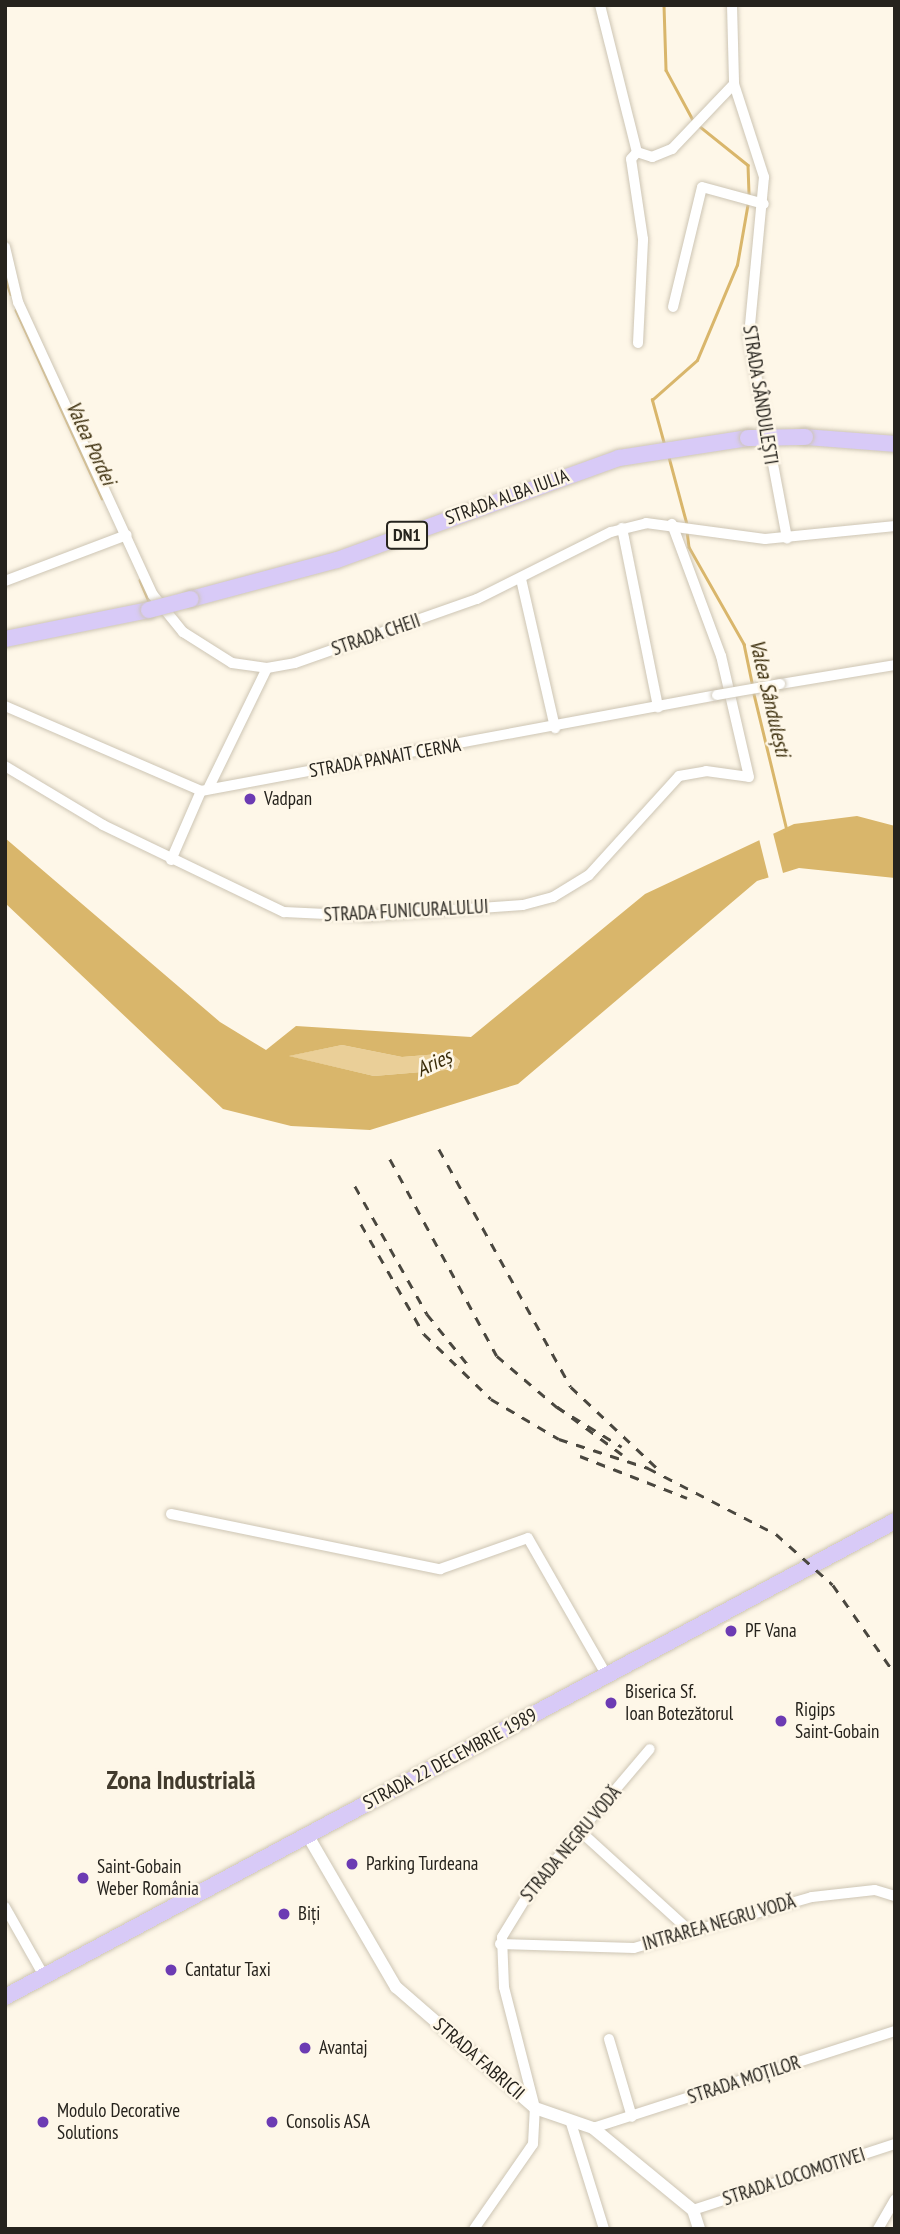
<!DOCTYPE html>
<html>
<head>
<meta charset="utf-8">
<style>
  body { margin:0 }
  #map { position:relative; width:900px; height:2234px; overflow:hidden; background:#fef7e8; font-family:"PT Sans Narrow",sans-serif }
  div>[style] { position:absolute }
  .green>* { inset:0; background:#eacf98 }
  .water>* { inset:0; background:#d9b66b }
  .pier>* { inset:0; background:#fef7e8; transform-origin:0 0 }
  .stream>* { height:2.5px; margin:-1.25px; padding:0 1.25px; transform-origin:1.25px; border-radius:1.25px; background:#d9b66b }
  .roads { filter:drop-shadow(0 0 2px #cdc5b4) drop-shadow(0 0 2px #cdc5b4) }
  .minor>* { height:10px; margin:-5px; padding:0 5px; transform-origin:5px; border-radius:5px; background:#fff }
  .tertiary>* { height:12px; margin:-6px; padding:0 6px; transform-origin:6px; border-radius:6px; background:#fff }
  .primary>* { height:16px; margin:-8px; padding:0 8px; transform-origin:8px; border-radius:8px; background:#d8caf7 }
  .rail>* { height:2.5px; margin-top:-1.25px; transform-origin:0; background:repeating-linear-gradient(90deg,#4a473f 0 9px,transparent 0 18px) }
  .bridges { filter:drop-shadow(0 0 2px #cdc5b4) drop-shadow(0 0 2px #cdc5b4) }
  .minor-bridge>* { height:10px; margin:-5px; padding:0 5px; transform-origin:5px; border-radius:5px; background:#fff }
  .primary-bridge>* { height:16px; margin:-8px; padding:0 8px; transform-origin:8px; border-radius:8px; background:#d8caf7 }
  .dots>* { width:19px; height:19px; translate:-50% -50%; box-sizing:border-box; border:4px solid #fef7e8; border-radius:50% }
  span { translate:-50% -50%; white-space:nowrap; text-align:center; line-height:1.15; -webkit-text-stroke:5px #fef7e8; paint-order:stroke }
  .shield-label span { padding:2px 5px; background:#fef7e8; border:2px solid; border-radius:5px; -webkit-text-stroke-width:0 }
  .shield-label { font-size:18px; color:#26231d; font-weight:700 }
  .street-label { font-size:19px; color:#26231d }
  .poi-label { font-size:19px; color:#26231d }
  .left { translate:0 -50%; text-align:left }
  .water-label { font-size:21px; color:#3b2d0b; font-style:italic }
  .district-label { font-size:26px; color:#423b2d; font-weight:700 }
  .frame { position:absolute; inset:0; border:7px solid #26231d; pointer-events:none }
</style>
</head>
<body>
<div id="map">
  <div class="green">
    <i style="clip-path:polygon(342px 1045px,402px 1057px,451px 1053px,460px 1061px,457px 1069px,374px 1076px,288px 1056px)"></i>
  </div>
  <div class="water">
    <i style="clip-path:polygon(evenodd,857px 816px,895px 826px,895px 878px,799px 868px,757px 881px,518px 1084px,370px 1130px,291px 1126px,223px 1109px,5px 903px,5px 838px,220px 1022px,266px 1050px,296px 1026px,471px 1037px,645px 894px,794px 824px,857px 816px,342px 1045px,402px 1057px,451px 1053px,460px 1061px,457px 1069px,374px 1076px,289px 1056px,342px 1045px)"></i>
  </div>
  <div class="pier">
    <i style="left:772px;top:829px;width:49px;height:15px;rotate:76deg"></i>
  </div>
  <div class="stream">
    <i style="left:664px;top:5px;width:65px;rotate:88.2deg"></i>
    <i style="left:666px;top:70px;width:57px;rotate:61.6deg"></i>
    <i style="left:698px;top:125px;width:64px;rotate:38.7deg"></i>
    <i style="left:748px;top:165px;width:30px;rotate:88deg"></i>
    <i style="left:5px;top:277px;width:18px;rotate:71deg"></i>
    <i style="left:16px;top:310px;width:207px;rotate:65.4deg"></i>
    <i style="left:664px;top:444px;width:46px;rotate:-105.3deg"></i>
    <i style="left:652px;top:400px;width:60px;rotate:-41.6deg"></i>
    <i style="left:697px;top:360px;width:103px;rotate:-67.2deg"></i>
    <i style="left:737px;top:265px;width:64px;rotate:-80.1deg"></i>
    <i style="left:669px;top:457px;width:69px;rotate:75deg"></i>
    <i style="left:687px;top:531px;width:16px;rotate:83deg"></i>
    <i style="left:689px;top:547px;width:112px;rotate:60.4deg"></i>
    <i style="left:744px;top:644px;width:44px;rotate:78.2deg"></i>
    <i style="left:140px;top:580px;width:25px;rotate:67deg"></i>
    <i style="left:754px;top:694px;width:140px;rotate:76.4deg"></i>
  </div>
  <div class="roads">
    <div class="minor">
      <i style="left:600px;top:5px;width:152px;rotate:75.9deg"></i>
      <i style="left:732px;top:5px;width:79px;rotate:88.5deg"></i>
      <i style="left:734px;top:84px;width:98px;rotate:72.1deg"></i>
      <i style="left:764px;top:177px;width:161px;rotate:95.4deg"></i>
      <i style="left:749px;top:337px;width:205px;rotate:79.3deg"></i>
      <i style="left:5px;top:247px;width:57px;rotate:76.7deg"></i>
      <i style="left:18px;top:302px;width:323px;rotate:65.3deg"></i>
      <i style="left:153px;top:595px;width:48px;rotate:51deg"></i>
      <i style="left:183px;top:632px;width:58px;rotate:32.3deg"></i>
      <i style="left:232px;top:663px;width:35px;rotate:8deg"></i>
      <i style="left:267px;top:668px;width:28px;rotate:-10deg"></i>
      <i style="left:295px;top:663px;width:193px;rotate:-19.4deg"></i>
      <i style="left:477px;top:599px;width:150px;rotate:-26.6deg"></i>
      <i style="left:611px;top:532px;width:36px;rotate:-14deg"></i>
      <i style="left:646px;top:523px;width:120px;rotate:7.7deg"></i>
      <i style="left:765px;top:539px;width:131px;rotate:-5.7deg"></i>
      <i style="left:673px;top:307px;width:123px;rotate:-76.4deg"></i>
      <i style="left:702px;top:187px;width:64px;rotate:15.3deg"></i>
      <i style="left:638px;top:343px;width:104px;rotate:-87.2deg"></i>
      <i style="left:643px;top:239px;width:81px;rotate:-98.5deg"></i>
      <i style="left:631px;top:159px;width:9px;rotate:-49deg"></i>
      <i style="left:637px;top:152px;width:16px;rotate:18deg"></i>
      <i style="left:652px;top:157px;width:22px;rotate:-22deg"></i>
      <i style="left:672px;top:149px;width:90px;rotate:-46.4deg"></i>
      <i style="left:622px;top:528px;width:183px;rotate:78.6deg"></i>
      <i style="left:521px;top:579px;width:153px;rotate:77.1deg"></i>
      <i style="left:5px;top:581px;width:130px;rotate:-20.7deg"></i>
      <i style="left:780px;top:684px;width:117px;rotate:-9.4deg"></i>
      <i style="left:5px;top:706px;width:214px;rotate:23.4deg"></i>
      <i style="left:201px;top:791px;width:525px;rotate:-10.54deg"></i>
      <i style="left:5px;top:766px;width:114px;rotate:31deg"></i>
      <i style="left:103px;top:825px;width:201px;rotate:25.7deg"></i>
      <i style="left:284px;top:912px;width:84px;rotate:2.7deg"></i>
      <i style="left:368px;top:916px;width:155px;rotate:-4.1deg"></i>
      <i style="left:523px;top:905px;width:31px;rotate:-15deg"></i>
      <i style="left:553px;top:897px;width:42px;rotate:-31.4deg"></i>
      <i style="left:589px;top:875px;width:134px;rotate:-47.7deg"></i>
      <i style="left:679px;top:776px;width:27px;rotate:-10deg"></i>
      <i style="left:706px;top:771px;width:43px;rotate:7.9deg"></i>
      <i style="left:749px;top:777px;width:124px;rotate:-103deg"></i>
      <i style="left:721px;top:656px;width:141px;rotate:-110.4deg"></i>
      <i style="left:209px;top:787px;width:132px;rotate:-64deg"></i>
      <i style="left:171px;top:860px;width:75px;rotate:-66.5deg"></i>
      <i style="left:171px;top:1514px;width:275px;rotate:11.6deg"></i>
      <i style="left:440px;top:1569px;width:93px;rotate:-19.4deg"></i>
      <i style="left:528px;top:1538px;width:157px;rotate:60.2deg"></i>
      <i style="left:580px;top:1831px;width:150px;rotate:42.3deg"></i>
      <i style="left:5px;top:1907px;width:79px;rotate:60.5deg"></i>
      <i style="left:500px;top:1944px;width:134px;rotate:1.7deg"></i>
      <i style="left:634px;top:1948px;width:185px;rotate:-16deg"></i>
      <i style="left:812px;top:1897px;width:63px;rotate:-6.3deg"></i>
      <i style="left:875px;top:1890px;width:21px;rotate:17deg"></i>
      <i style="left:609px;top:2039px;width:81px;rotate:73.6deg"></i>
      <i style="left:571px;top:2123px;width:111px;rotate:72.7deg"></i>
      <i style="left:593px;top:2128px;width:317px;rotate:-17.8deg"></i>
      <i style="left:693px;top:2210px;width:213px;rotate:-18.1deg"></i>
      <i style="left:474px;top:2229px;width:103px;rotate:-55.2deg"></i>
      <i style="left:533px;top:2144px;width:36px;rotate:-87deg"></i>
      <i style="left:535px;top:2108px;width:125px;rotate:-104.4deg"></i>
      <i style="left:504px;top:1987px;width:50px;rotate:-92.3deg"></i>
      <i style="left:502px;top:1937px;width:57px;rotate:-58.5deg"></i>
      <i style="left:532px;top:1888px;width:182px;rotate:-49.7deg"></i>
      <i style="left:878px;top:2229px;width:34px;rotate:-60deg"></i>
    </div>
    <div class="tertiary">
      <i style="left:308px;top:1836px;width:175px;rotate:59.8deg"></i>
      <i style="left:396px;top:1987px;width:184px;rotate:41deg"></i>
      <i style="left:535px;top:2108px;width:61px;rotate:19deg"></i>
      <i style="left:593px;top:2128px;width:129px;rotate:39.4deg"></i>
      <i style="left:693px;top:2210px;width:20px;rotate:72deg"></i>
    </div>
    <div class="primary">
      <i style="left:805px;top:437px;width:90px;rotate:4.4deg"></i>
      <i style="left:191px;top:599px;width:151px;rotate:-15deg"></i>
      <i style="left:337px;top:560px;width:300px;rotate:-19.9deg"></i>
      <i style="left:619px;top:458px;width:131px;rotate:-8.8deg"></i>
      <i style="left:5px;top:639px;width:147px;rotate:-11.4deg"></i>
      <i style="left:5px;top:1997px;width:1009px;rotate:-28.14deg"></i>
    </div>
  </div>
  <div class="rail">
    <i style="left:439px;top:1149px;width:272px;rotate:61deg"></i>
    <i style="left:571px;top:1387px;width:117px;rotate:43.3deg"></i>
    <i style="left:390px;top:1159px;width:224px;rotate:61.5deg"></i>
    <i style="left:497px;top:1356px;width:79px;rotate:40.4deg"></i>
    <i style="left:355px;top:1186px;width:147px;rotate:60.6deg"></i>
    <i style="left:427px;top:1314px;width:67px;rotate:51.1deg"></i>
    <i style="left:361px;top:1224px;width:127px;rotate:60.2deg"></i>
    <i style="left:424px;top:1334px;width:93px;rotate:44.1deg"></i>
    <i style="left:491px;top:1399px;width:79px;rotate:30.5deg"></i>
    <i style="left:559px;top:1439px;width:94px;rotate:18deg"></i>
    <i style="left:648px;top:1468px;width:144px;rotate:27.3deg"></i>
    <i style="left:776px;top:1534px;width:76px;rotate:41.8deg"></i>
    <i style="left:833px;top:1585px;width:108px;rotate:55.1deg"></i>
    <i style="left:622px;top:1455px;width:81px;rotate:-143.6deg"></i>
    <i style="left:557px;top:1407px;width:76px;rotate:31.6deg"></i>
    <i style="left:580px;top:1456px;width:115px;rotate:21.4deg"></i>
  </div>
  <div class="bridges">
    <div class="minor-bridge">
      <i style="left:717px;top:695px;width:64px;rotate:-9.9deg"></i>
    </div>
    <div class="primary-bridge">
      <i style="left:748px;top:438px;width:57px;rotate:-1deg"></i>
      <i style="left:149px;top:610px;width:43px;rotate:-14.7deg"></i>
    </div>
  </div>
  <div class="dots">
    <i style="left:250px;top:799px;background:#6c3bb3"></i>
    <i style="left:731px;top:1631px;background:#6c3bb3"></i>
    <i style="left:611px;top:1703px;background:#6c3bb3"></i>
    <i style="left:781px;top:1721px;background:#6c3bb3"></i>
    <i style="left:352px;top:1864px;background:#6c3bb3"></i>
    <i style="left:83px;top:1878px;background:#6c3bb3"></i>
    <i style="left:284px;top:1914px;background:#6c3bb3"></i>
    <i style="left:171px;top:1970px;background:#6c3bb3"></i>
    <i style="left:305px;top:2048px;background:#6c3bb3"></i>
    <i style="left:43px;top:2122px;background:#6c3bb3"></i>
    <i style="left:272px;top:2122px;background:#6c3bb3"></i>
  </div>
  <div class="shield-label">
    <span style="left:407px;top:535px">DN1</span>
  </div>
  <div class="street-label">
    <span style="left:760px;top:395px;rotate:81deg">STRADA SÂNDULEȘTI</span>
    <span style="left:507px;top:497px;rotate:-20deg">STRADA ALBA IULIA</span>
    <span style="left:376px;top:635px;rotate:-19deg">STRADA CHEII</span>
    <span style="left:385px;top:758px;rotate:-10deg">STRADA PANAIT CERNA</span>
    <span style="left:406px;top:911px;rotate:-3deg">STRADA FUNICURALULUI</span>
    <span style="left:450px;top:1759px;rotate:-28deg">STRADA 22 DECEMBRIE 1989</span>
    <span style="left:571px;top:1844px;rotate:-50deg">STRADA NEGRU VODĂ</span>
    <span style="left:719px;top:1923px;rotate:-16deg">INTRAREA NEGRU VODĂ</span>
    <span style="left:479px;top:2059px;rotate:41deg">STRADA FABRICII</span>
    <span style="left:744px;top:2080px;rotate:-18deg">STRADA MOȚILOR</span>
    <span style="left:794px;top:2177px;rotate:-18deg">STRADA LOCOMOTIVEI</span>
  </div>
  <div class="poi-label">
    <span class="left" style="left:264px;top:799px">Vadpan</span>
    <span class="left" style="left:745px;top:1631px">PF Vana</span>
    <span class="left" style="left:625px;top:1703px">Biserica Sf.<br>Ioan Botezătorul</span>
    <span class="left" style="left:795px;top:1721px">Rigips<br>Saint-Gobain</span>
    <span class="left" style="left:366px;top:1864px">Parking Turdeana</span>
    <span class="left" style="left:97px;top:1878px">Saint-Gobain<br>Weber România</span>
    <span class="left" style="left:298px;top:1914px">Biți</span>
    <span class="left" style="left:185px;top:1970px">Cantatur Taxi</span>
    <span class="left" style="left:319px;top:2048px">Avantaj</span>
    <span class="left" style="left:57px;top:2122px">Modulo Decorative<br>Solutions</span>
    <span class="left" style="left:286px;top:2122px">Consolis ASA</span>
  </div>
  <div class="water-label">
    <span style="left:91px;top:443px;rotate:65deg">Valea Pordei</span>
    <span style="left:770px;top:698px;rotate:77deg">Valea Sândulești</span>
    <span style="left:434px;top:1063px;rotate:-25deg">Arieș</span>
  </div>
  <div class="district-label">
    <span style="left:181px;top:1780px">Zona Industrială</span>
  </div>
  <div class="frame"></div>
</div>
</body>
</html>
